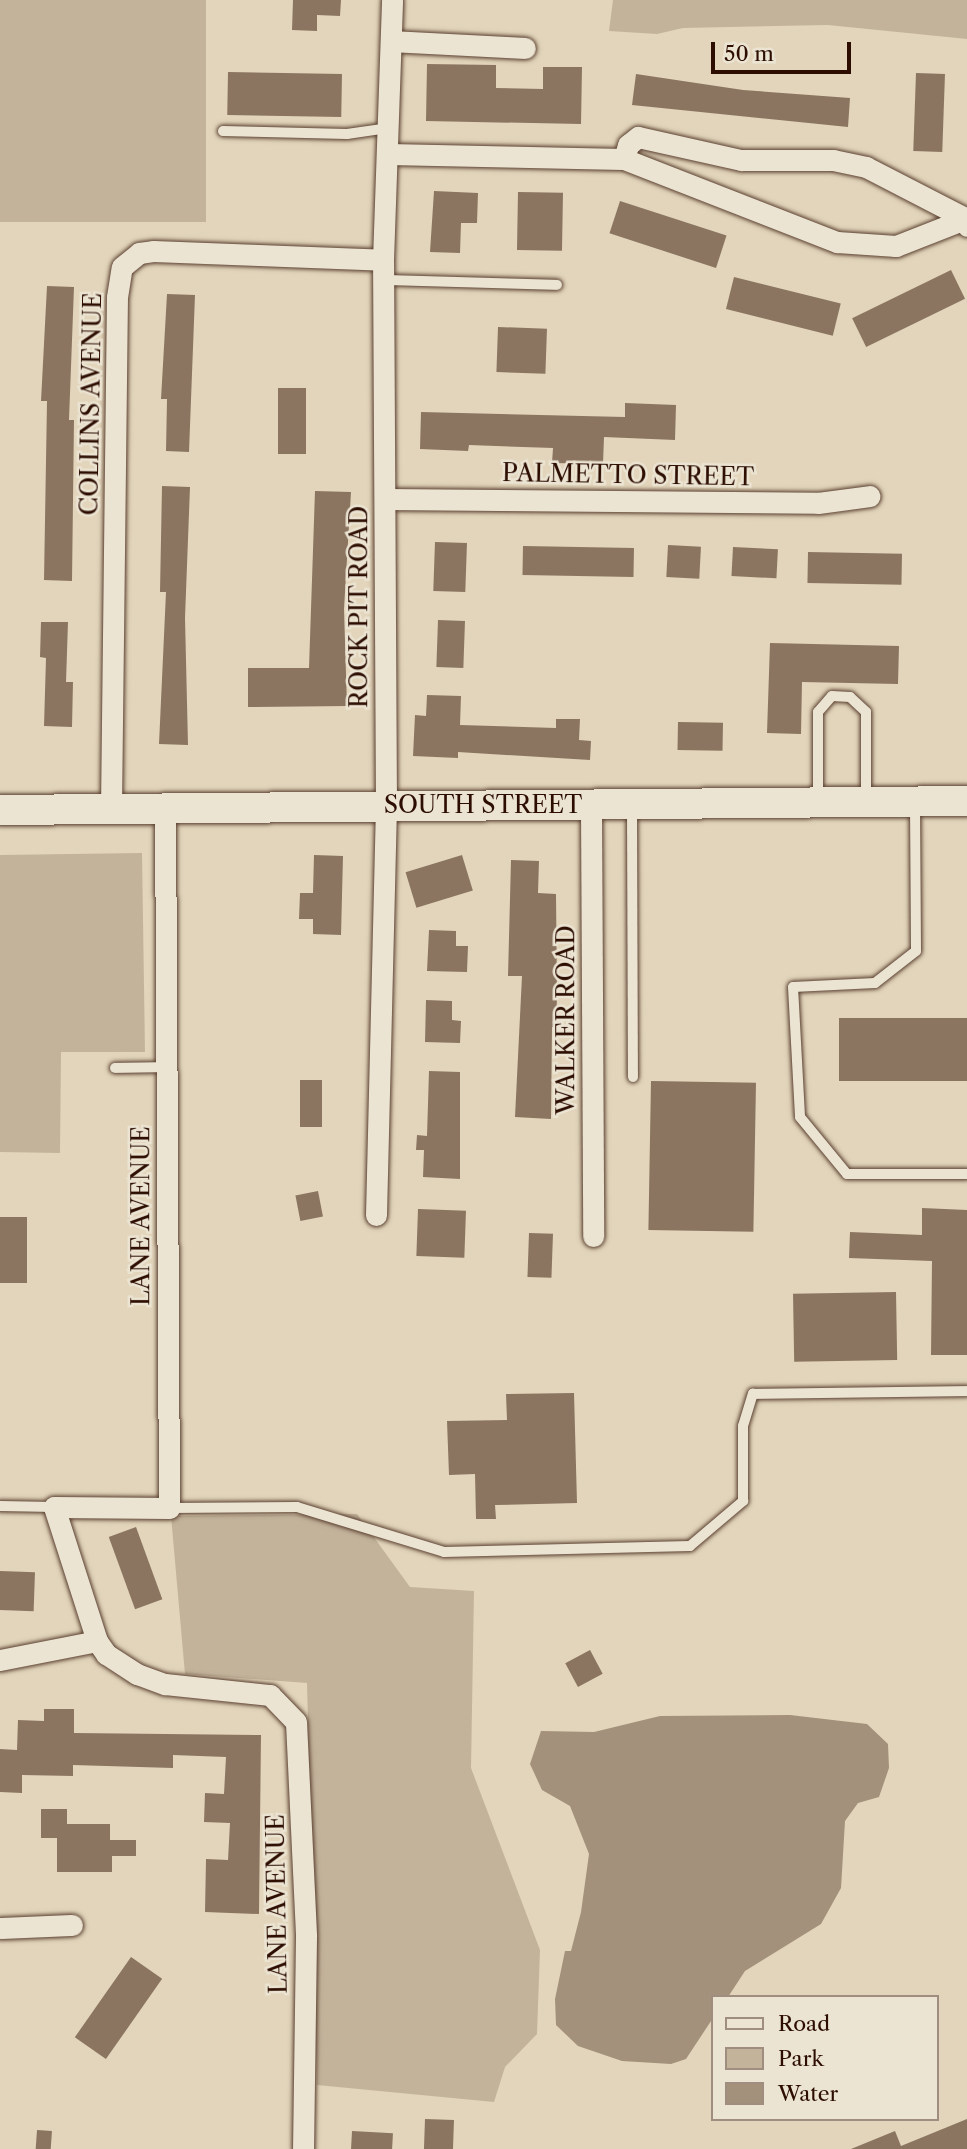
<!DOCTYPE html>
<html>
<head>
<meta charset="utf-8">
<style>
  body { margin:0 }
  #map { position:relative; width:967px; height:2149px; overflow:hidden; background:#e2d5bb; font-family:"Libre Caslon Text",serif }
  div>[style] { position:absolute }
  .green>* { inset:0; background:#c3b39b; transform-origin:0 0 }
  .water>* { inset:0; background:#a4917b }
  .building>* { inset:0; background:#8b7561; transform-origin:0 0 }
  .roads { filter:drop-shadow(0 0 2px #5a3f2f) drop-shadow(0 0 2px #5a3f2f) }
  .service>* { height:10px; margin:-5px; padding:0 5px; transform-origin:5px; border-radius:5px; background:#ece4d3 }
  .minor>* { height:21px; margin:-10.5px; padding:0 10.5px; transform-origin:10.5px; border-radius:10.5px; background:#ece4d3 }
  .secondary>* { height:30px; margin:-15px; padding:0 15px; transform-origin:15px; border-radius:15px; background:#ece4d3 }
  span { translate:-50% -50%; white-space:nowrap; text-align:center; line-height:1.15; -webkit-text-stroke:5px #ece4d3; paint-order:stroke }
  .street-label { font-size:24px; color:#2c0d00 }
  .legend { position:absolute; left:711px; top:1995px; width:228px; height:126px; box-sizing:border-box; background:#ece4d3; border:2px solid #9f8e7f; margin:0; padding:9px 12px; list-style:none; font-size:21px; color:#2c0d00 }
  .legend li { display:flex; align-items:center; gap:14px; height:35px }
  .legend b { width:35px; border:2px solid #9f8e7f }
  .scale { position:absolute; left:711px; top:42px; width:140px; height:32px; box-sizing:border-box; border:4px solid #2c0d00; border-top:0; padding-left:9px; font-size:21px; line-height:24px; white-space:nowrap; color:#2c0d00; -webkit-text-stroke:5px #ece4d3; paint-order:stroke }
</style>
</head>
<body>
<div id="map">
  <div class="green">
    <i style="left:0;top:0;width:206px;height:222px"></i>
    <i style="clip-path:polygon(613px 0,967px 0,967px 39px,828px 25px,683px 28px,657px 34px,609px 31px)"></i>
    <i style="clip-path:polygon(142px 853px,145px 1052px,61px 1052px,60px 1153px,0 1152px,0 855px)"></i>
    <i style="clip-path:polygon(357px 1514px,410px 1587px,474px 1591px,471px 1768px,540px 1950px,537px 2034px,505px 2067px,494px 2102px,317px 2085px,307px 1683px,185px 1674px,171px 1516px)"></i>
  </div>
  <div class="water">
    <i style="clip-path:polygon(790px 1715px,867px 1724px,888px 1744px,889px 1768px,879px 1797px,858px 1803px,845px 1821px,841px 1888px,821px 1924px,745px 1971px,728px 1997px,713px 1997px,713px 2018px,686px 2059px,671px 2064px,622px 2061px,578px 2046px,556px 2025px,555px 1999px,565px 1951px,571px 1951px,581px 1912px,589px 1854px,570px 1806px,542px 1790px,530px 1764px,541px 1731px,594px 1732px,660px 1716px)"></i>
  </div>
  <div class="building">
    <i style="clip-path:polygon(293px 0,341px 0,340px 16px,317px 15px,317px 31px,292px 30px)"></i>
    <i style="clip-path:polygon(427px 64px,496px 65px,496px 88px,543px 89px,543px 67px,582px 67px,581px 124px,426px 121px)"></i>
    <i style="left:228px;top:72px;width:114px;height:43px;rotate:1deg"></i>
    <i style="left:916px;top:73px;width:29px;height:78px;rotate:2deg"></i>
    <i style="clip-path:polygon(636px 74px,743px 90px,850px 98px,848px 127px,632px 105px)"></i>
    <i style="clip-path:polygon(434px 191px,478px 193px,477px 223px,461px 223px,460px 253px,430px 252px)"></i>
    <i style="left:518px;top:192px;width:45px;height:58px;rotate:1deg"></i>
    <i style="left:620px;top:201px;width:112px;height:34px;rotate:18deg"></i>
    <i style="left:951px;top:270px;width:32px;height:110px;rotate:64deg"></i>
    <i style="left:734px;top:277px;width:110px;height:33px;rotate:14deg"></i>
    <i style="clip-path:polygon(47px 286px,74px 287px,69px 420px,74px 420px,72px 581px,44px 580px,47px 401px,41px 401px)"></i>
    <i style="clip-path:polygon(167px 294px,195px 295px,189px 452px,166px 451px,167px 399px,161px 399px)"></i>
    <i style="left:498px;top:327px;width:49px;height:45px;rotate:2deg"></i>
    <i style="left:278px;top:388px;width:28px;height:66px"></i>
    <i style="clip-path:polygon(625px 403px,676px 405px,675px 440px,604px 437px,603px 464px,552px 463px,553px 448px,469px 445px,468px 451px,420px 449px,421px 412px,625px 417px)"></i>
    <i style="clip-path:polygon(162px 486px,190px 487px,185px 618px,188px 745px,159px 744px,166px 592px,160px 592px)"></i>
    <i style="clip-path:polygon(315px 491px,351px 492px,344px 609px,347px 706px,248px 707px,248px 668px,309px 668px)"></i>
    <i style="left:435px;top:542px;width:32px;height:49px;rotate:2deg"></i>
    <i style="left:668px;top:545px;width:33px;height:32px;rotate:3deg"></i>
    <i style="left:523px;top:546px;width:111px;height:29px;rotate:1deg"></i>
    <i style="left:733px;top:547px;width:45px;height:29px;rotate:3deg"></i>
    <i style="left:808px;top:552px;width:94px;height:31px;rotate:1deg"></i>
    <i style="left:438px;top:620px;width:27px;height:47px;rotate:2deg"></i>
    <i style="clip-path:polygon(41px 622px,68px 622px,66px 682px,73px 682px,72px 727px,44px 726px,46px 658px,40px 657px)"></i>
    <i style="clip-path:polygon(770px 643px,899px 646px,898px 684px,802px 682px,801px 734px,767px 733px)"></i>
    <i style="clip-path:polygon(427px 695px,461px 696px,460px 725px,556px 728px,556px 719px,580px 719px,579px 740px,591px 741px,590px 760px,458px 752px,458px 758px,413px 756px,415px 715px,426px 716px)"></i>
    <i style="left:678px;top:722px;width:45px;height:28px;rotate:1deg"></i>
    <i style="clip-path:polygon(314px 855px,343px 856px,341px 935px,313px 934px,313px 919px,299px 919px,300px 893px,313px 893px)"></i>
    <i style="left:462px;top:855px;width:37px;height:59px;rotate:73deg"></i>
    <i style="clip-path:polygon(511px 860px,539px 861px,538px 893px,556px 894px,557px 996px,556px 1028px,552px 1027px,551px 1119px,515px 1117px,522px 976px,508px 976px)"></i>
    <i style="clip-path:polygon(429px 930px,456px 931px,456px 946px,468px 946px,467px 972px,427px 971px)"></i>
    <i style="clip-path:polygon(426px 1000px,452px 1001px,452px 1020px,461px 1021px,460px 1043px,425px 1042px)"></i>
    <i style="left:967px;top:1018px;width:63px;height:128px;rotate:90deg"></i>
    <i style="clip-path:polygon(429px 1071px,460px 1072px,460px 1179px,423px 1177px,424px 1150px,416px 1150px,417px 1135px,427px 1136px)"></i>
    <i style="left:300px;top:1080px;width:22px;height:47px"></i>
    <i style="left:651px;top:1081px;width:105px;height:149px;rotate:1deg"></i>
    <i style="left:318px;top:1191px;width:26px;height:23px;rotate:79deg"></i>
    <i style="clip-path:polygon(922px 1208px,967px 1210px,967px 1355px,931px 1355px,932px 1261px,849px 1258px,850px 1232px,922px 1235px)"></i>
    <i style="left:418px;top:1209px;width:48px;height:47px;rotate:2deg"></i>
    <i style="left:0;top:1217px;width:27px;height:66px"></i>
    <i style="left:529px;top:1233px;width:24px;height:44px;rotate:2deg"></i>
    <i style="left:896px;top:1292px;width:68px;height:103px;rotate:89deg"></i>
    <i style="clip-path:polygon(574px 1393px,577px 1503px,495px 1505px,496px 1519px,476px 1519px,475px 1474px,449px 1475px,447px 1421px,507px 1420px,506px 1394px)"></i>
    <i style="left:136px;top:1527px;width:77px;height:29px;rotate:70deg"></i>
    <i style="left:0;top:1571px;width:35px;height:39px;rotate:2deg"></i>
    <i style="left:590px;top:1650px;width:27px;height:28px;rotate:62deg"></i>
    <i style="clip-path:polygon(44px 1709px,74px 1709px,74px 1733px,261px 1735px,259px 1914px,205px 1912px,206px 1859px,228px 1860px,230px 1823px,204px 1822px,205px 1793px,224px 1794px,226px 1757px,173px 1755px,173px 1768px,73px 1765px,73px 1776px,22px 1775px,22px 1793px,0 1792px,0 1749px,17px 1750px,18px 1720px,44px 1721px)"></i>
    <i style="clip-path:polygon(41px 1809px,67px 1809px,67px 1824px,110px 1824px,110px 1840px,136px 1840px,136px 1856px,112px 1856px,112px 1872px,57px 1872px,57px 1838px,41px 1838px)"></i>
    <i style="left:131px;top:1957px;width:38px;height:98px;rotate:35deg"></i>
    <i style="left:425px;top:2119px;width:29px;height:30px;rotate:2deg"></i>
    <i style="clip-path:polygon(967px 2119px,967px 2149px,851px 2149px,895px 2131px,901px 2146px)"></i>
    <i style="left:37px;top:2130px;width:15px;height:19px;rotate:4deg"></i>
    <i style="left:352px;top:2131px;width:41px;height:18px;rotate:3deg"></i>
  </div>
  <div class="roads">
    <div class="service">
      <i style="left:223px;top:131px;width:124px;rotate:1.4deg"></i>
      <i style="left:347px;top:134px;width:41px;rotate:-8.3deg"></i>
      <i style="left:383px;top:280px;width:174px;rotate:1.6deg"></i>
      <i style="left:818px;top:799px;width:87px;rotate:-90deg"></i>
      <i style="left:818px;top:712px;width:21px;rotate:-49deg"></i>
      <i style="left:832px;top:696px;width:18px;rotate:3deg"></i>
      <i style="left:850px;top:697px;width:22px;rotate:43deg"></i>
      <i style="left:866px;top:712px;width:87px;rotate:90deg"></i>
      <i style="left:915px;top:804px;width:147px;rotate:89.6deg"></i>
      <i style="left:916px;top:951px;width:52px;rotate:142deg"></i>
      <i style="left:875px;top:983px;width:82px;rotate:177.2deg"></i>
      <i style="left:793px;top:987px;width:130px;rotate:86.9deg"></i>
      <i style="left:800px;top:1117px;width:74px;rotate:50.5deg"></i>
      <i style="left:847px;top:1174px;width:120px"></i>
      <i style="left:632px;top:807px;width:270px;rotate:89.8deg"></i>
      <i style="left:115px;top:1068px;width:52px;rotate:-1.1deg"></i>
      <i style="left:0;top:1506px;width:54px;rotate:1.1deg"></i>
      <i style="left:169px;top:1508px;width:128px;rotate:-0.4deg"></i>
      <i style="left:297px;top:1507px;width:154px;rotate:17deg"></i>
      <i style="left:444px;top:1552px;width:246px;rotate:-1.4deg"></i>
      <i style="left:690px;top:1546px;width:70px;rotate:-40.3deg"></i>
      <i style="left:743px;top:1501px;width:75px;rotate:-90deg"></i>
      <i style="left:743px;top:1426px;width:34px;rotate:-73deg"></i>
      <i style="left:753px;top:1394px;width:214px;rotate:-0.8deg"></i>
    </div>
    <div class="minor">
      <i style="left:391px;top:41px;width:134px;rotate:3deg"></i>
      <i style="left:387px;top:154px;width:237px;rotate:1.2deg"></i>
      <i style="left:624px;top:159px;width:229px;rotate:21.3deg"></i>
      <i style="left:837px;top:242px;width:59px;rotate:3.9deg"></i>
      <i style="left:896px;top:246px;width:76px;rotate:-21.5deg"></i>
      <i style="left:624px;top:159px;width:15px;rotate:-74deg"></i>
      <i style="left:628px;top:145px;width:13px;rotate:-39deg"></i>
      <i style="left:638px;top:137px;width:106px;rotate:12.6deg"></i>
      <i style="left:741px;top:160px;width:92px"></i>
      <i style="left:833px;top:160px;width:34px;rotate:12deg"></i>
      <i style="left:866px;top:167px;width:111px;rotate:27.3deg"></i>
      <i style="left:965px;top:218px;width:8px;rotate:76deg"></i>
      <i style="left:385px;top:499px;width:433px;rotate:0.5deg"></i>
      <i style="left:818px;top:503px;width:52px;rotate:-7.7deg"></i>
      <i style="left:591px;top:805px;width:431px;rotate:89.7deg"></i>
      <i style="left:111px;top:808px;width:511px;rotate:-89.33deg"></i>
      <i style="left:117px;top:297px;width:30px;rotate:-81deg"></i>
      <i style="left:122px;top:267px;width:22px;rotate:-39deg"></i>
      <i style="left:139px;top:253px;width:14px;rotate:-8deg"></i>
      <i style="left:153px;top:251px;width:230px;rotate:2.2deg"></i>
      <i style="left:165px;top:808px;width:700px;rotate:89.67deg"></i>
      <i style="left:169px;top:1508px;width:115px;rotate:-179.5deg"></i>
      <i style="left:54px;top:1507px;width:141px;rotate:72.2deg"></i>
      <i style="left:97px;top:1641px;width:16px;rotate:55deg"></i>
      <i style="left:106px;top:1654px;width:37px;rotate:33deg"></i>
      <i style="left:137px;top:1674px;width:30px;rotate:20deg"></i>
      <i style="left:165px;top:1684px;width:106px;rotate:6deg"></i>
      <i style="left:270px;top:1695px;width:37px;rotate:46deg"></i>
      <i style="left:296px;top:1722px;width:215px;rotate:87.3deg"></i>
      <i style="left:306px;top:1937px;width:212px;rotate:90.8deg"></i>
      <i style="left:376px;top:1215px;width:409px;rotate:-88.6deg"></i>
      <i style="left:386px;top:806px;width:546px;rotate:-90.31deg"></i>
      <i style="left:383px;top:260px;width:260px;rotate:-88deg"></i>
      <i style="left:0;top:1660px;width:99px;rotate:-11.1deg"></i>
      <i style="left:0;top:1928px;width:72px;rotate:-2.4deg"></i>
    </div>
    <div class="secondary">
      <i style="left:0;top:810px;width:967px;rotate:-0.53deg"></i>
    </div>
  </div>
  <div class="street-label">
    <span style="left:91px;top:404px;rotate:-89deg">COLLINS AVENUE</span>
    <span style="left:628px;top:475px;rotate:1deg">PALMETTO STREET</span>
    <span style="left:359px;top:607px;rotate:-90deg">ROCK PIT ROAD</span>
    <span style="left:483px;top:805px">SOUTH STREET</span>
    <span style="left:566px;top:1020px;rotate:-90deg">WALKER ROAD</span>
    <span style="left:141px;top:1216px;rotate:-90deg">LANE AVENUE</span>
    <span style="left:277px;top:1904px;rotate:-91deg">LANE AVENUE</span>
  </div>
  <ul class="legend">
  <li><b style="height:9px;background:#ece4d3"></b>Road</li>
  <li><b style="height:19px;background:#c3b39b"></b>Park</li>
  <li><b style="height:19px;background:#a4917b"></b>Water</li>
  </ul>
  <div class="scale">50 m</div>
</div>
</body>
</html>
